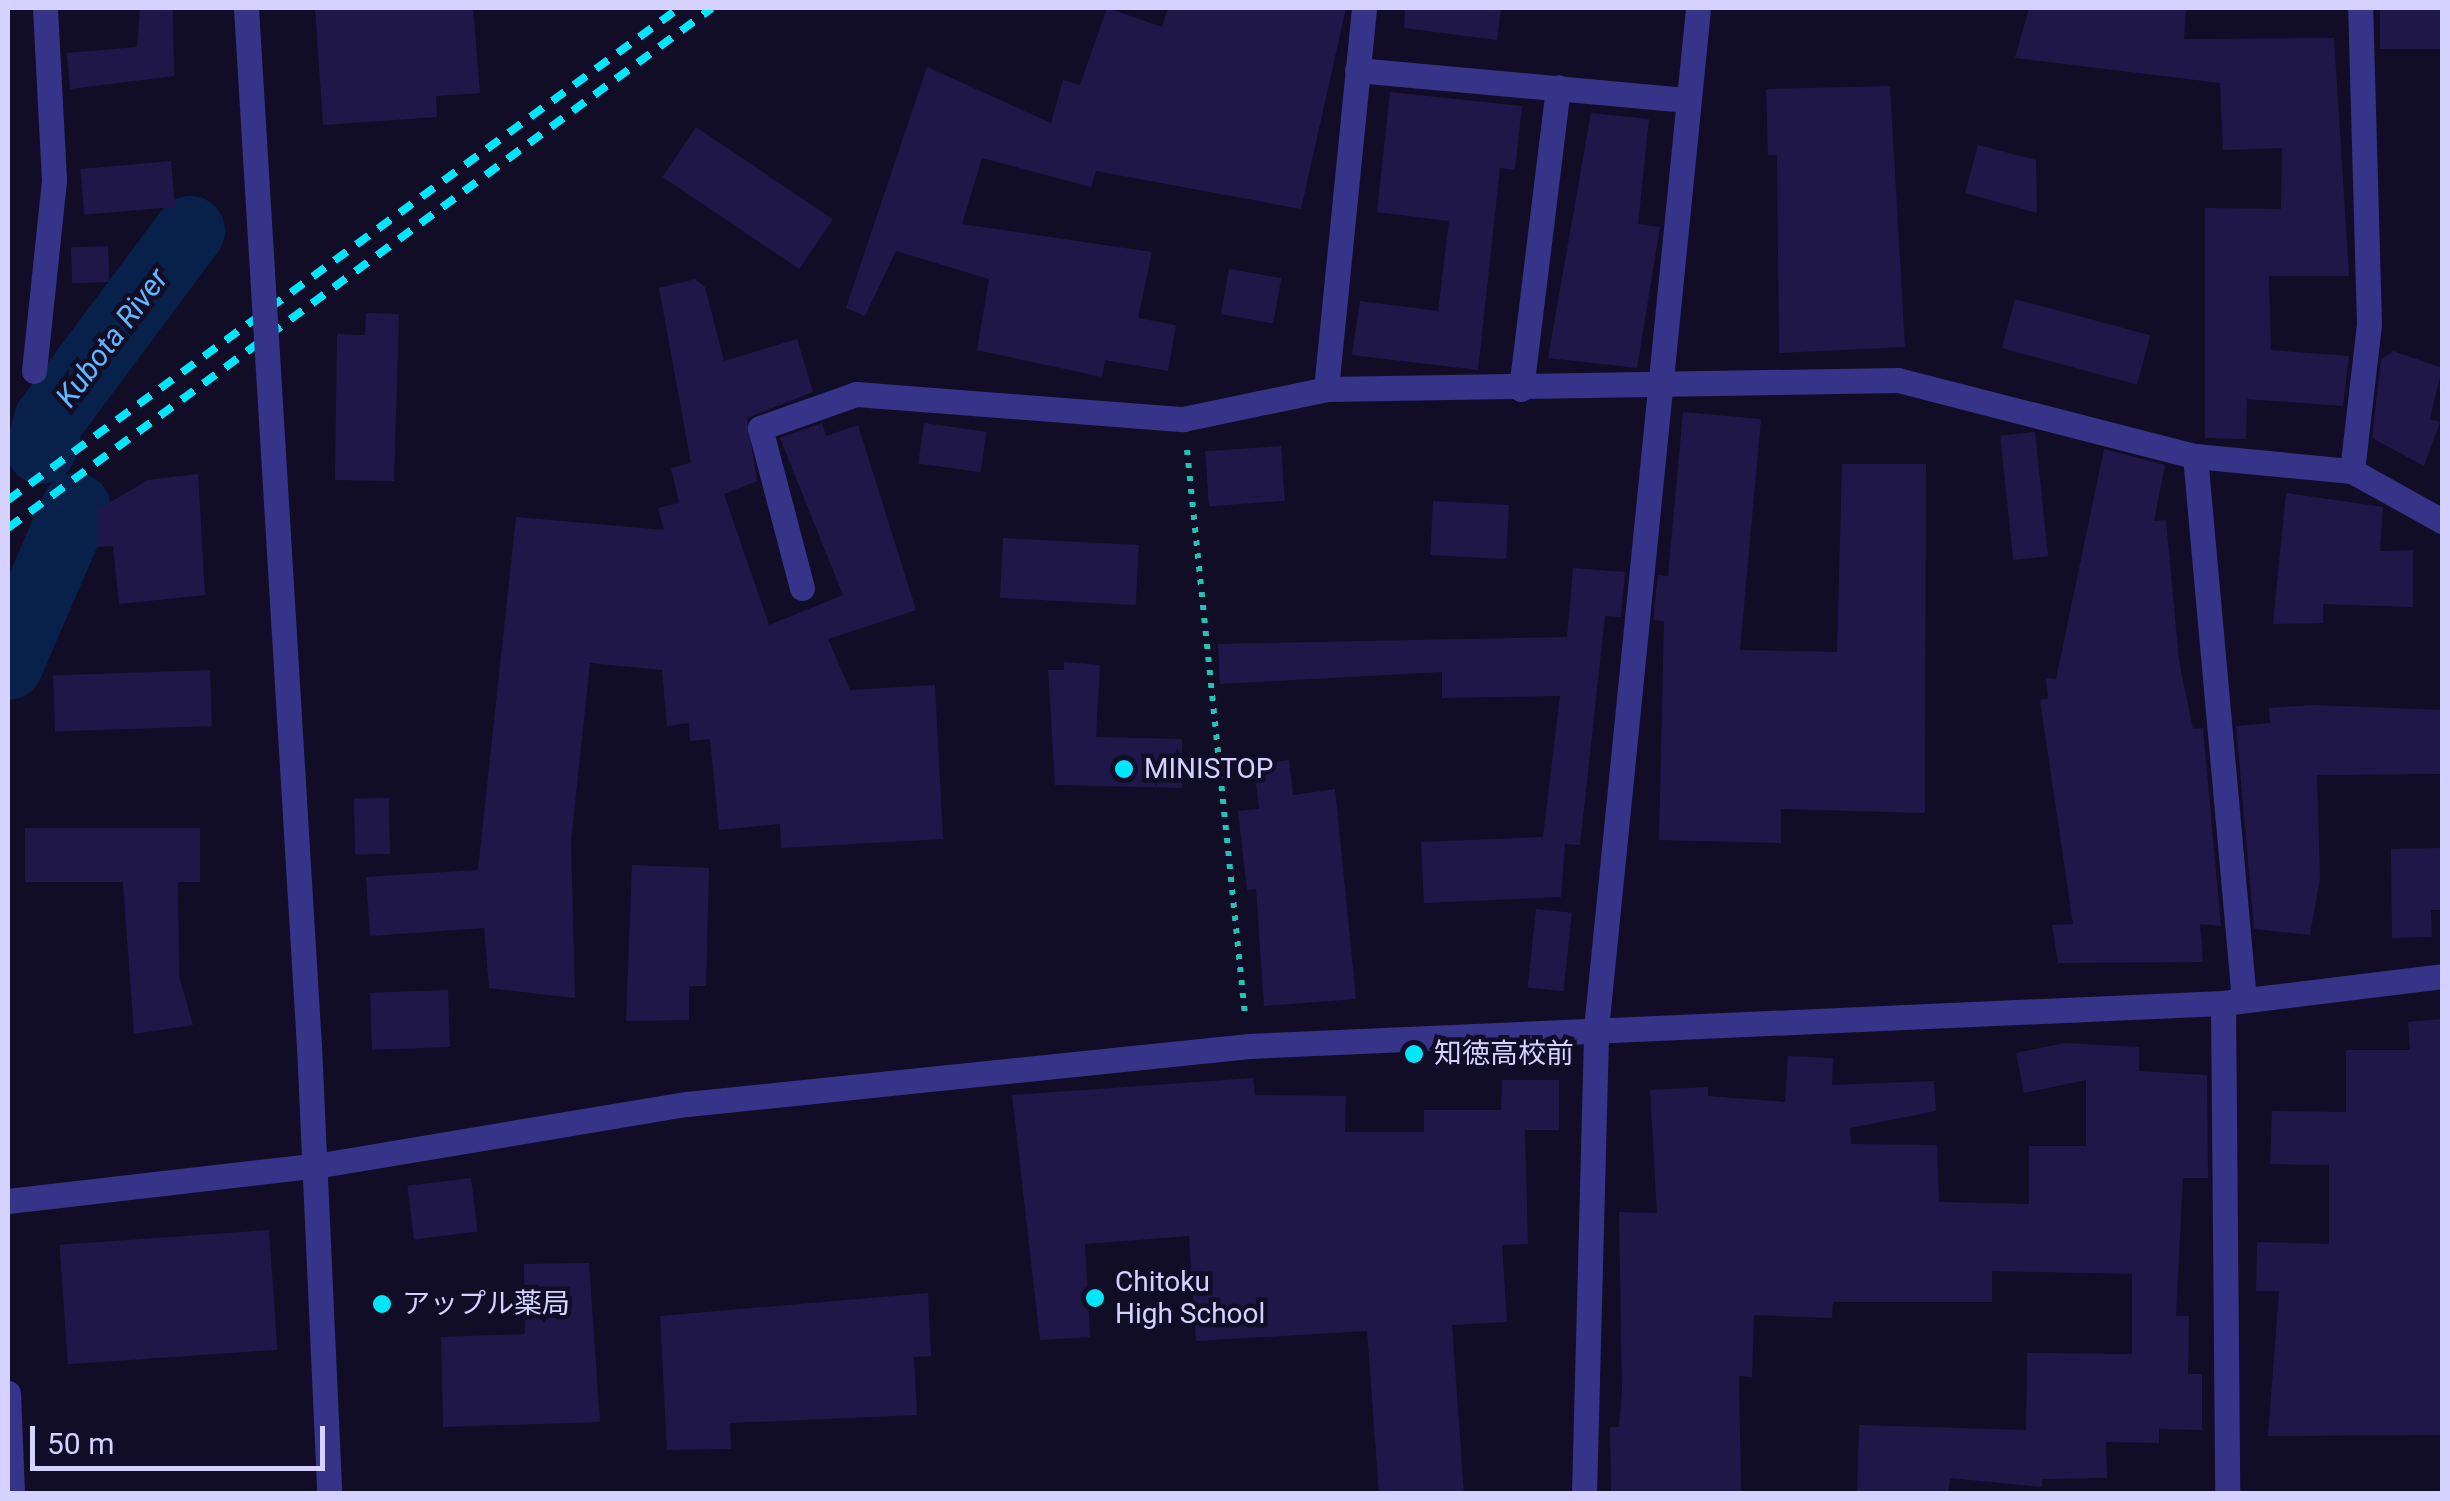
<!DOCTYPE html>
<html>
<head>
<meta charset="utf-8">
<style>
  body { margin:0 }
  #map { position:relative; width:2450px; height:1501px; overflow:hidden; background:#110d26; font-family:Roboto,"Noto Sans JP",sans-serif }
  div>[style] { position:absolute }
  .river>* { height:70px; margin:-35px; padding:0 35px; transform-origin:35px; border-radius:35px; background:#07214a }
  .building>* { inset:0; background:#201749; transform-origin:0 0 }
  .path>* { height:6px; margin-top:-3px; transform-origin:0; background:repeating-linear-gradient(90deg,#24c1b5 0 5px,transparent 0 13px) }
  .minor>* { height:25px; margin:-12.5px; padding:0 12.5px; transform-origin:12.5px; border-radius:12.5px; background:#363489 }
  .rail>* { height:8px; margin-top:-4px; transform-origin:0; background:repeating-linear-gradient(90deg,#00e7fd 0 15px,transparent 0 27px) }
  .minor-bridge>* { height:25px; margin:-12.5px; padding:0 12.5px; transform-origin:12.5px; border-radius:12.5px; background:#363489 }
  .dots>* { width:28px; height:28px; translate:-50% -50%; box-sizing:border-box; border:5px solid #110d26; border-radius:50% }
  span { translate:-50% -50%; white-space:nowrap; text-align:center; line-height:1.15; -webkit-text-stroke:9px #110d26; paint-order:stroke }
  .poi-label { font-size:28px; color:#d6d2ff }
  .left { translate:0 -50%; text-align:left }
  .water-label { font-size:30px; color:#60b8ff; font-style:italic }
  .frame { position:absolute; inset:0; border:10px solid #d6d2ff; pointer-events:none }
  .scale { position:absolute; left:30px; top:1426px; width:295px; height:45px; box-sizing:border-box; border:5px solid #d6d2ff; border-top:0; padding-left:12px; font-size:30px; line-height:35px; white-space:nowrap; color:#d6d2ff; -webkit-text-stroke:8px #110d26; paint-order:stroke }
</style>
</head>
<body>
<div id="map">
  <div class="river">
    <i style="left:41px;top:449px;width:30px;rotate:-75deg"></i>
    <i style="left:49px;top:420px;width:236px;rotate:-53.3deg"></i>
    <i style="left:8px;top:665px;width:171px;rotate:-66.6deg"></i>
  </div>
  <div class="building">
    <i style="clip-path:polygon(140px 8px,173px 8px,174px 76px,70px 89px,67px 53px,137px 47px)"></i>
    <i style="clip-path:polygon(315px 8px,473px 8px,480px 93px,436px 96px,437px 117px,323px 125px)"></i>
    <i style="clip-path:polygon(1107px 8px,1162px 27px,1168px 8px,1346px 8px,1301px 209px,1096px 171px,1091px 187px,982px 158px,962px 224px,1152px 252px,1138px 318px,1176px 325px,1168px 371px,1105px 360px,1102px 377px,977px 350px,989px 279px,896px 251px,865px 316px,846px 308px,927px 67px,1051px 123px,1063px 80px,1080px 85px)"></i>
    <i style="clip-path:polygon(1405px 8px,1501px 8px,1497px 40px,1404px 28px)"></i>
    <i style="clip-path:polygon(2029px 8px,2186px 8px,2184px 39px,2334px 38px,2349px 276px,2269px 276px,2271px 350px,2349px 356px,2343px 406px,2247px 399px,2246px 439px,2205px 438px,2205px 208px,2281px 209px,2282px 148px,2223px 150px,2220px 83px,2015px 58px)"></i>
    <i style="left:2380px;top:8px;width:62px;height:41px"></i>
    <i style="clip-path:polygon(1890px 86px,1905px 347px,1779px 353px,1777px 155px,1768px 155px,1766px 89px)"></i>
    <i style="clip-path:polygon(1390px 92px,1522px 106px,1515px 170px,1500px 168px,1478px 370px,1352px 355px,1360px 301px,1438px 311px,1449px 221px,1377px 212px)"></i>
    <i style="clip-path:polygon(1591px 113px,1649px 119px,1638px 224px,1660px 227px,1637px 368px,1548px 358px)"></i>
    <i style="left:696px;top:127px;width:165px;height:60px;rotate:34deg"></i>
    <i style="clip-path:polygon(1978px 145px,2036px 160px,2037px 213px,1965px 193px)"></i>
    <i style="left:171px;top:161px;width:46px;height:91px;rotate:85deg"></i>
    <i style="left:108px;top:246px;width:36px;height:37px;rotate:88deg"></i>
    <i style="left:1229px;top:269px;width:53px;height:46px;rotate:10deg"></i>
    <i style="clip-path:polygon(695px 279px,705px 287px,724px 361px,797px 339px,813px 392px,747px 418px,757px 481px,724px 494px,769px 625px,843px 595px,780px 438px,822px 423px,826px 436px,858px 425px,916px 610px,828px 639px,850px 690px,935px 685px,943px 839px,781px 848px,780px 824px,719px 830px,710px 739px,690px 741px,689px 723px,667px 726px,662px 670px,590px 663px,571px 841px,575px 998px,489px 988px,484px 928px,370px 936px,366px 877px,478px 870px,516px 517px,664px 530px,658px 508px,679px 503px,671px 468px,691px 463px,659px 288px)"></i>
    <i style="left:2015px;top:299px;width:140px;height:51px;rotate:15deg"></i>
    <i style="clip-path:polygon(366px 313px,399px 314px,394px 481px,335px 480px,337px 334px,365px 335px)"></i>
    <i style="clip-path:polygon(2393px 351px,2442px 368px,2430px 419px,2440px 422px,2424px 466px,2372px 438px,2381px 359px)"></i>
    <i style="clip-path:polygon(1683px 412px,1761px 419px,1740px 650px,1837px 652px,1842px 464px,1926px 464px,1925px 813px,1781px 809px,1781px 843px,1659px 840px,1664px 621px,1653px 620px,1658px 575px,1668px 576px)"></i>
    <i style="left:924px;top:423px;width:63px;height:41px;rotate:8deg"></i>
    <i style="left:2035px;top:432px;width:125px;height:35px;rotate:84deg"></i>
    <i style="left:1281px;top:446px;width:55px;height:76px;rotate:86deg"></i>
    <i style="clip-path:polygon(2104px 449px,2165px 465px,2154px 521px,2166px 520px,2179px 661px,2193px 729px,2203px 728px,2221px 926px,2200px 924px,2203px 962px,2058px 963px,2052px 925px,2073px 924px,2040px 700px,2048px 699px,2046px 678px,2056px 679px)"></i>
    <i style="clip-path:polygon(198px 474px,205px 595px,119px 604px,113px 546px,97px 547px,97px 510px,148px 480px)"></i>
    <i style="clip-path:polygon(2286px 493px,2383px 507px,2380px 551px,2413px 550px,2413px 607px,2323px 604px,2323px 623px,2273px 624px)"></i>
    <i style="left:1433px;top:501px;width:76px;height:54px;rotate:3deg"></i>
    <i style="left:1003px;top:538px;width:136px;height:60px;rotate:3deg"></i>
    <i style="clip-path:polygon(1573px 568px,1625px 572px,1621px 617px,1605px 616px,1580px 845px,1565px 844px,1561px 897px,1424px 903px,1421px 842px,1543px 837px,1560px 696px,1442px 698px,1442px 672px,1220px 684px,1218px 644px,1567px 637px)"></i>
    <i style="clip-path:polygon(1064px 662px,1100px 665px,1096px 737px,1182px 739px,1182px 788px,1055px 785px,1048px 670px,1064px 670px)"></i>
    <i style="left:210px;top:670px;width:56px;height:157px;rotate:88deg"></i>
    <i style="clip-path:polygon(2313px 705px,2442px 710px,2442px 774px,2317px 775px,2320px 878px,2310px 935px,2254px 929px,2236px 726px,2270px 723px,2269px 708px)"></i>
    <i style="clip-path:polygon(1289px 760px,1293px 795px,1335px 789px,1356px 999px,1264px 1006px,1256px 889px,1247px 890px,1238px 811px,1259px 809px,1254px 765px)"></i>
    <i style="left:389px;top:798px;width:56px;height:35px;rotate:89deg"></i>
    <i style="clip-path:polygon(25px 828px,200px 828px,200px 882px,178px 882px,179px 976px,193px 1025px,134px 1034px,123px 882px,25px 882px)"></i>
    <i style="clip-path:polygon(2442px 848px,2442px 910px,2431px 910px,2432px 937px,2392px 938px,2391px 849px)"></i>
    <i style="clip-path:polygon(632px 865px,709px 868px,706px 986px,689px 986px,689px 1020px,626px 1021px)"></i>
    <i style="left:1536px;top:909px;width:36px;height:79px;rotate:6deg"></i>
    <i style="left:448px;top:990px;width:57px;height:78px;rotate:88deg"></i>
    <i style="clip-path:polygon(2442px 1019px,2442px 1435px,2268px 1436px,2279px 1291px,2256px 1291px,2257px 1242px,2329px 1244px,2329px 1165px,2270px 1164px,2272px 1111px,2346px 1112px,2346px 1050px,2410px 1050px,2408px 1022px)"></i>
    <i style="clip-path:polygon(2064px 1043px,2139px 1047px,2139px 1071px,2207px 1075px,2208px 1178px,2183px 1178px,2176px 1316px,2189px 1316px,2188px 1374px,2202px 1374px,2202px 1430px,2159px 1429px,2159px 1443px,2106px 1442px,2107px 1478px,2042px 1479px,2042px 1487px,1950px 1478px,1948px 1494px,1857px 1494px,1859px 1425px,2026px 1430px,2027px 1353px,2132px 1354px,2132px 1274px,1992px 1271px,1992px 1302px,1833px 1302px,1832px 1318px,1754px 1315px,1752px 1377px,1739px 1376px,1741px 1491px,1611px 1494px,1610px 1427px,1619px 1427px,1622px 1391px,1619px 1212px,1657px 1213px,1650px 1090px,1708px 1087px,1708px 1096px,1785px 1102px,1788px 1056px,1833px 1058px,1832px 1085px,1934px 1081px,1936px 1111px,1850px 1128px,1851px 1144px,1937px 1145px,1939px 1202px,2029px 1204px,2029px 1146px,2086px 1146px,2086px 1080px,2024px 1093px,2016px 1053px)"></i>
    <i style="clip-path:polygon(1253px 1078px,1255px 1095px,1346px 1096px,1345px 1132px,1424px 1132px,1424px 1110px,1501px 1110px,1502px 1080px,1559px 1080px,1559px 1130px,1525px 1130px,1528px 1244px,1502px 1245px,1507px 1322px,1452px 1325px,1464px 1494px,1379px 1494px,1367px 1331px,1196px 1341px,1189px 1236px,1085px 1244px,1090px 1337px,1040px 1340px,1012px 1095px)"></i>
    <i style="left:471px;top:1178px;width:54px;height:64px;rotate:83deg"></i>
    <i style="left:269px;top:1230px;width:120px;height:210px;rotate:86deg"></i>
    <i style="clip-path:polygon(589px 1263px,600px 1422px,443px 1427px,441px 1337px,525px 1334px,524px 1264px)"></i>
    <i style="clip-path:polygon(928px 1293px,931px 1356px,914px 1357px,917px 1415px,730px 1423px,731px 1449px,667px 1450px,660px 1316px)"></i>
  </div>
  <div class="path">
    <i style="left:1187px;top:450px;width:568px;rotate:84.14deg"></i>
  </div>
  <div class="minor">
    <i style="left:1357px;top:70px;width:332px;rotate:5.2deg"></i>
    <i style="left:34px;top:371px;width:192px;rotate:-84deg"></i>
    <i style="left:54px;top:180px;width:172px;rotate:-93deg"></i>
    <i style="left:1326px;top:389px;width:383px;rotate:-84.3deg"></i>
    <i style="left:1521px;top:389px;width:304px;rotate:-83deg"></i>
    <i style="left:2195px;top:456px;width:546px;rotate:84.85deg"></i>
    <i style="left:2352px;top:471px;width:148px;rotate:-83.4deg"></i>
    <i style="left:2369px;top:324px;width:316px;rotate:-91.6deg"></i>
    <i style="left:802px;top:588px;width:165px;rotate:-104.7deg"></i>
    <i style="left:760px;top:428px;width:102px;rotate:-19.5deg"></i>
    <i style="left:856px;top:394px;width:328px;rotate:4.4deg"></i>
    <i style="left:1183px;top:419px;width:146px;rotate:-11.8deg"></i>
    <i style="left:1326px;top:389px;width:572px;rotate:-0.9deg"></i>
    <i style="left:1898px;top:380px;width:307px;rotate:14.4deg"></i>
    <i style="left:2195px;top:456px;width:158px;rotate:5.5deg"></i>
    <i style="left:2352px;top:471px;width:103px;rotate:29.1deg"></i>
    <i style="left:2223px;top:1003px;width:491px;rotate:89.5deg"></i>
    <i style="left:309px;top:1046px;width:448px;rotate:87.4deg"></i>
    <i style="left:8px;top:1201px;width:315px;rotate:-6.6deg"></i>
    <i style="left:321px;top:1165px;width:371px;rotate:-9.5deg"></i>
    <i style="left:687px;top:1104px;width:565px;rotate:-5.89deg"></i>
    <i style="left:1249px;top:1046px;width:975px;rotate:-2.53deg"></i>
    <i style="left:2223px;top:1003px;width:221px;rotate:-7deg"></i>
    <i style="left:8px;top:1393px;width:101px;rotate:87.7deg"></i>
    <i style="left:1584px;top:1494px;width:465px;rotate:-88.5deg"></i>
    <i style="left:1596px;top:1029px;width:1026px;rotate:-84.29deg"></i>
  </div>
  <div class="rail">
    <i style="left:8px;top:500px;width:832px;rotate:-36.25deg"></i>
    <i style="left:8px;top:528px;width:875px;rotate:-36.45deg"></i>
  </div>
  <div class="minor-bridge">
    <i style="left:246px;top:8px;width:1040px;rotate:86.53deg"></i>
  </div>
  <div class="dots">
    <i style="left:1124px;top:769px;background:#00e7fd"></i>
    <i style="left:1414px;top:1054px;background:#00e7fd"></i>
    <i style="left:1095px;top:1298px;background:#00e7fd"></i>
    <i style="left:382px;top:1304px;background:#00e7fd"></i>
  </div>
  <div class="poi-label">
    <span class="left" style="left:1144px;top:769px">MINISTOP</span>
    <span class="left" style="left:1434px;top:1054px">知徳高校前</span>
    <span class="left" style="left:1115px;top:1298px">Chitoku<br>High School</span>
    <span class="left" style="left:402px;top:1304px">アップル薬局</span>
  </div>
  <div class="water-label">
    <span style="left:112px;top:338px;rotate:-53deg">Kubota River</span>
  </div>
  <div class="frame"></div>
  <div class="scale">50 m</div>
</div>
</body>
</html>
